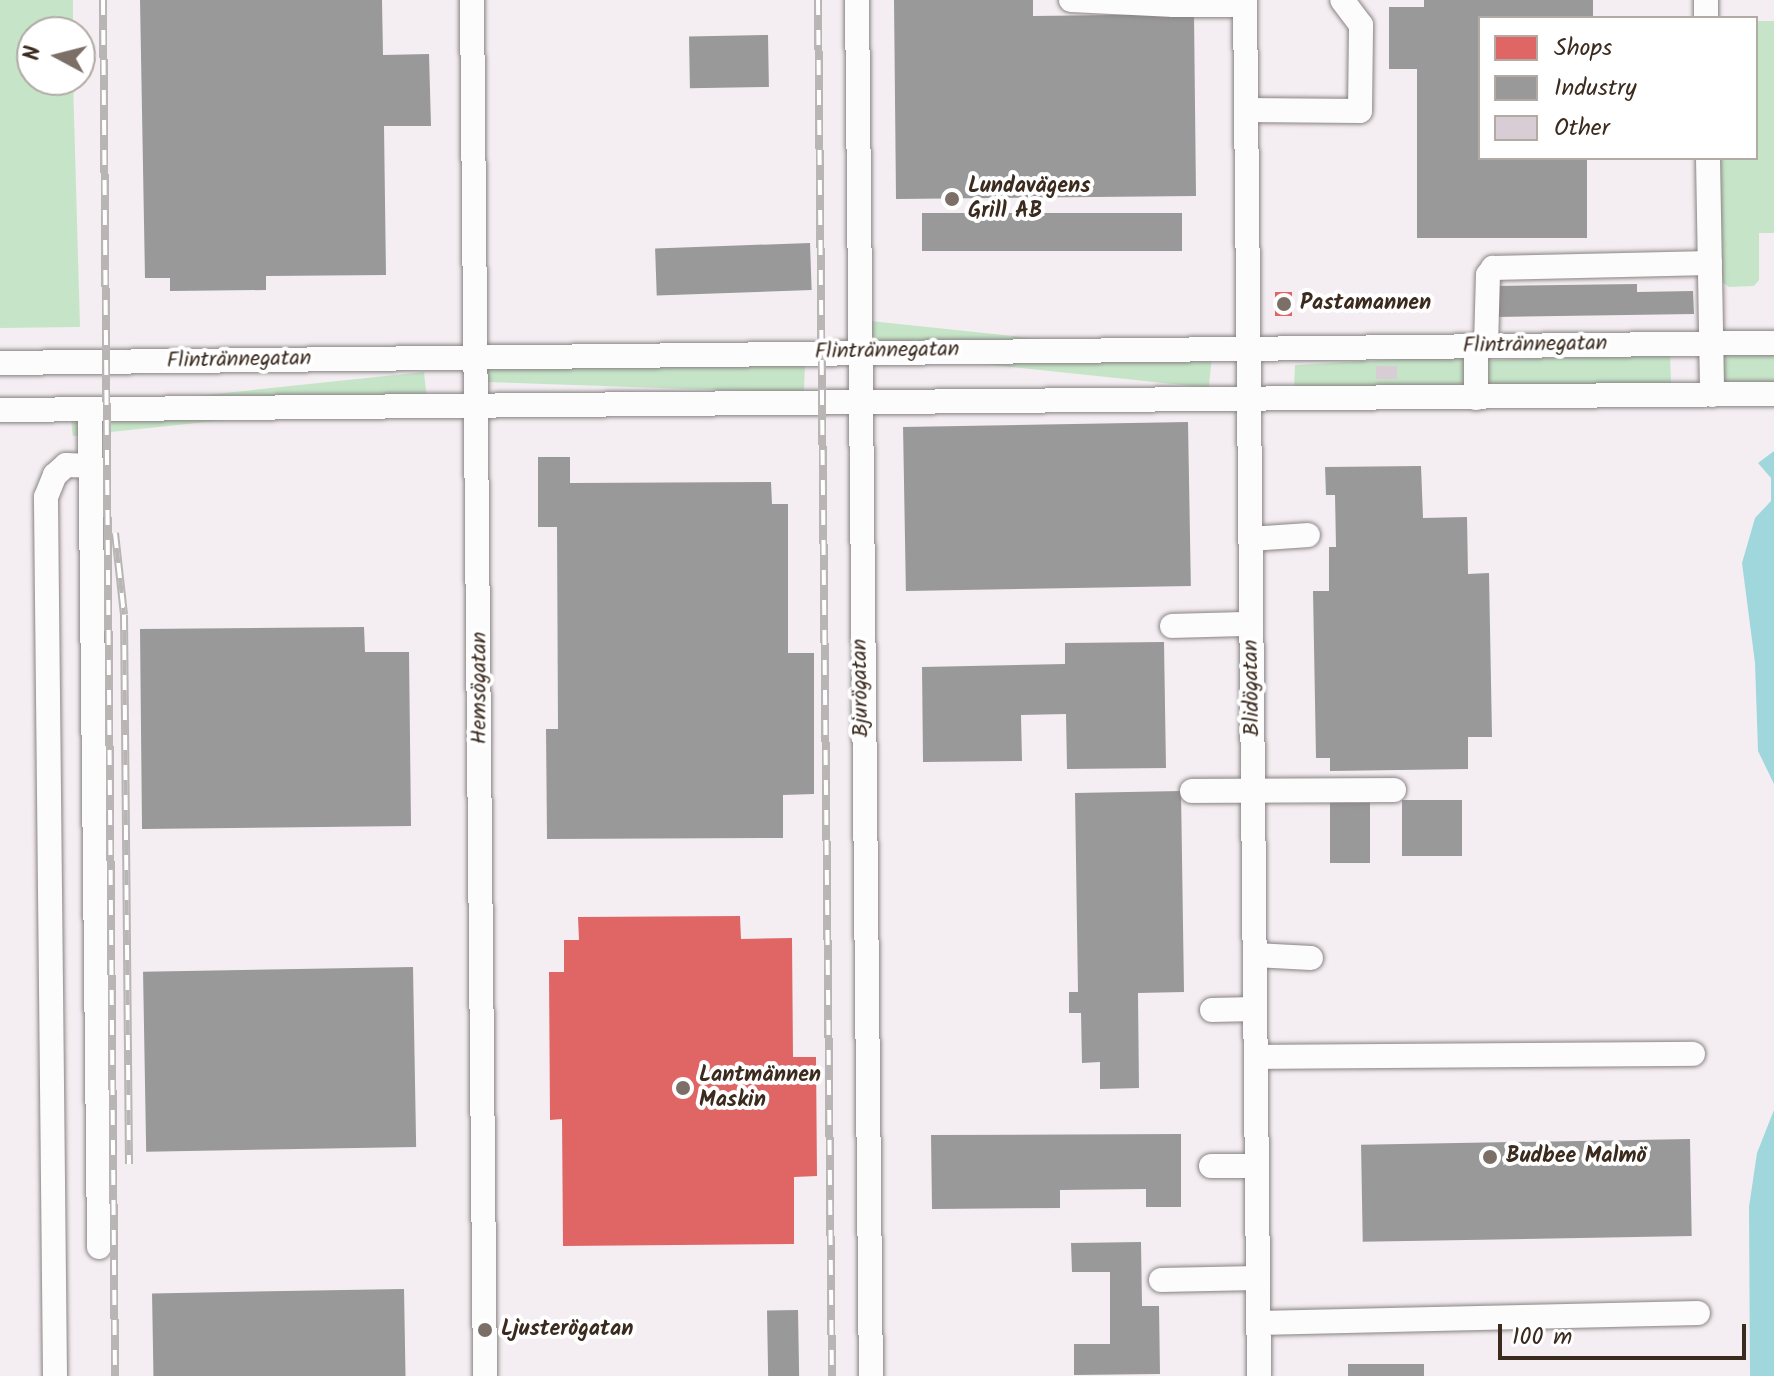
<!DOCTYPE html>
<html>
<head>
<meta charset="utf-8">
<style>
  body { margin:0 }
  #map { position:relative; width:1774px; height:1376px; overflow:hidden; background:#f4eef2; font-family:Kalam,sans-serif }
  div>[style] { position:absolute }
  .green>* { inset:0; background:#c6e5c8; transform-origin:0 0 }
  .water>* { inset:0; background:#a0d7dc }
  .shops>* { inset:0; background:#e06666; transform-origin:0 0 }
  .industry>* { inset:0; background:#999; transform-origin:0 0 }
  .building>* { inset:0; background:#d9cdd5; transform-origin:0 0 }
  .roads { filter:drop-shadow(0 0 2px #898382) drop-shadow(0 0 2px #898382) }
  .minor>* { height:24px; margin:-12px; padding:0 12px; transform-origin:12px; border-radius:12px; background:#fdfcfd }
  .rail>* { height:8px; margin-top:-4px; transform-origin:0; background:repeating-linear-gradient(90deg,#fff 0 15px,#b8b5b4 0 30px); box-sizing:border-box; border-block:2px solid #b8b5b4 }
  .dots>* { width:22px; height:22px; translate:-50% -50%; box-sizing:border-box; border:4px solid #fff; border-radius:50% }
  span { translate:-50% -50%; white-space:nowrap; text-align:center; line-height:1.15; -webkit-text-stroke:8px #fff; paint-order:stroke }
  .poi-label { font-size:22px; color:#3b2a1e; font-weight:700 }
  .left { translate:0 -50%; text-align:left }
  .street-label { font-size:22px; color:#3b2a1e }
  .legend { position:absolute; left:1478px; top:16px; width:280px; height:144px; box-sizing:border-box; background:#fff; border:2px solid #b1aaa5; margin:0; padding:10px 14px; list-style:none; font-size:24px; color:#3b2a1e }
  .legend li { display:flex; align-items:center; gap:16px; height:40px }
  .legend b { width:40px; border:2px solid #b1aaa5 }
  .north { position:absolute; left:16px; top:16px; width:80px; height:80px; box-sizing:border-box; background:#fff; border:2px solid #b1aaa5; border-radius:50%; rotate:277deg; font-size:22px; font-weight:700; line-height:32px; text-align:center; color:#3b2a1e }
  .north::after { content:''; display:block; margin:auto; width:28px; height:36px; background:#7c6f68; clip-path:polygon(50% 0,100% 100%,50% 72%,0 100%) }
  .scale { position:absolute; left:1498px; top:1324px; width:248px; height:36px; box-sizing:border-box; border:4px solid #3b2a1e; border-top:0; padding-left:10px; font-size:24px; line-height:28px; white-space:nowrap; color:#3b2a1e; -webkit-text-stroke:6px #fff; paint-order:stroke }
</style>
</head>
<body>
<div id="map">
  <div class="green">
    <i style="clip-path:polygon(0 0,73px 0,73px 32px,32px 32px,32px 80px,73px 80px,80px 327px,0 328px)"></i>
    <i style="clip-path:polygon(1756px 21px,1774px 21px,1774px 233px,1759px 233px,1759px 280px,1754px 286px,1729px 287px,1719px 280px,1717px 158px,1756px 158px)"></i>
    <i style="left:1670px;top:354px;width:32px;height:187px;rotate:88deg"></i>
    <i style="clip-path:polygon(1468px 355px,1469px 389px,1294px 390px,1295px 365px)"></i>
    <i style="left:1721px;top:355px;width:53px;height:30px"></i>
    <i style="left:1212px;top:357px;width:31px;height:346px;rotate:96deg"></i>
    <i style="left:805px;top:363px;width:30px;height:318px;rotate:92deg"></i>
    <i style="left:424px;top:372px;width:27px;height:356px;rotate:84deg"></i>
  </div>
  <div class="water">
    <i style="clip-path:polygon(1774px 451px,1774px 784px,1758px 751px,1755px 663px,1742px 563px,1755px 518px,1771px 501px,1771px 478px,1758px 463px)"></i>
    <i style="clip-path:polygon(1774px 1110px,1774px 1376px,1750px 1376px,1749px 1207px,1757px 1153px)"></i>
  </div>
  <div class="shops">
    <i style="left:1275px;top:292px;width:17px;height:24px"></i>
    <i style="clip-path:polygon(740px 916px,741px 939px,792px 938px,793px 1057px,816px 1057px,817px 1176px,794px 1177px,794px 1244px,563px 1246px,562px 1119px,550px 1120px,549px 972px,564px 972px,564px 940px,579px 940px,578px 917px)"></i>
  </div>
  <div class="industry">
    <i style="clip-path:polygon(140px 0,382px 0,383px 55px,429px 54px,431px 126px,384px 126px,386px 275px,266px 276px,266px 290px,170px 291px,170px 278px,145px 278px)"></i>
    <i style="clip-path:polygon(894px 0,1033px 0,1033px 16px,1194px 14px,1196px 196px,896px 199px)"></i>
    <i style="clip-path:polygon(1424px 0,1593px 0,1593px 18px,1480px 18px,1480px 158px,1587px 158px,1587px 238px,1417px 238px,1417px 69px,1389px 69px,1389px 7px,1424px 7px)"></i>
    <i style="left:768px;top:35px;width:52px;height:79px;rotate:89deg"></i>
    <i style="left:1182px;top:213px;width:38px;height:260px;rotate:90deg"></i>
    <i style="left:810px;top:243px;width:47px;height:155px;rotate:88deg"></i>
    <i style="clip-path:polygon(1637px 284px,1637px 292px,1693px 291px,1694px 314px,1496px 317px,1496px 286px)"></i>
    <i style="left:1188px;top:422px;width:164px;height:285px;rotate:89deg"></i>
    <i style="clip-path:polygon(538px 457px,570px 457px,570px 483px,771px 482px,772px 504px,788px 504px,788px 653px,814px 653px,814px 794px,783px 795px,783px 838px,547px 839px,546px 729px,558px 729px,557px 527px,538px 527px)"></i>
    <i style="clip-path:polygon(1421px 466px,1423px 518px,1467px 517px,1468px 574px,1489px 573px,1492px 737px,1468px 737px,1468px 769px,1330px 771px,1330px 758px,1316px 758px,1313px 591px,1329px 591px,1329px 547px,1336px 547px,1335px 495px,1326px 495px,1325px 467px)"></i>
    <i style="clip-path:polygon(364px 627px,365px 652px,409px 652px,411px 826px,142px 829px,140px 629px)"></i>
    <i style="clip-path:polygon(1164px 642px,1166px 768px,1067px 769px,1066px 714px,1021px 715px,1022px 761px,923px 762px,922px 667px,1065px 664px,1065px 643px)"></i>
    <i style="clip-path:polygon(1181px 791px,1184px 992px,1138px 993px,1139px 1088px,1100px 1089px,1100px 1062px,1082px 1063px,1081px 1013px,1069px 1013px,1069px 992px,1078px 992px,1075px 793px)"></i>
    <i style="left:1370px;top:797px;width:66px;height:40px;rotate:90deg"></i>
    <i style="left:1462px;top:800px;width:56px;height:60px;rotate:90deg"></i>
    <i style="left:413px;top:967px;width:180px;height:270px;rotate:89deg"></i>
    <i style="clip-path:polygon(1181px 1134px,1181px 1207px,1146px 1207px,1146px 1189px,1060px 1190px,1060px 1208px,932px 1209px,931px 1135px)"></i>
    <i style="left:1690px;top:1139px;width:97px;height:329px;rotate:89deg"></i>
    <i style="clip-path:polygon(1141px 1242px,1142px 1306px,1159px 1306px,1160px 1374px,1074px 1375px,1074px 1344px,1110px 1344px,1110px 1272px,1072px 1272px,1071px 1243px)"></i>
    <i style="left:404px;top:1289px;width:87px;height:252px;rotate:89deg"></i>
    <i style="left:798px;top:1310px;width:66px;height:31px;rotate:89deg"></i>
    <i style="left:1348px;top:1364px;width:76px;height:12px"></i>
  </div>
  <div class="building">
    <i style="left:1376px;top:366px;width:21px;height:13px"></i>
  </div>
  <div class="roads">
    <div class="minor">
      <i style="left:472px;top:0;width:1376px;rotate:89.46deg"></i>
      <i style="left:857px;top:0;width:1376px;rotate:89.42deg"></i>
      <i style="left:1071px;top:0;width:103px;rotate:2.8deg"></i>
      <i style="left:1173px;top:0;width:5px;rotate:79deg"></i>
      <i style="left:1174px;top:5px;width:71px"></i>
      <i style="left:1245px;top:0;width:1376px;rotate:89.42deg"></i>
      <i style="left:1706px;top:0;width:18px;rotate:90deg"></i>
      <i style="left:1246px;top:110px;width:114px;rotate:0.5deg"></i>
      <i style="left:1360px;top:111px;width:86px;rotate:-89.3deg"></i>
      <i style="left:1361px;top:25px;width:31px;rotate:-127deg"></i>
      <i style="left:1708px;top:158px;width:237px;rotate:89deg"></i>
      <i style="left:1476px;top:346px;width:52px;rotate:90deg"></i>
      <i style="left:1486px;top:346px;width:71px;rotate:-88.4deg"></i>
      <i style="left:1488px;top:275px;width:9px;rotate:-54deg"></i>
      <i style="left:1493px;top:268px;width:217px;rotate:-1.3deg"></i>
      <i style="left:0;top:363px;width:1774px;rotate:-0.65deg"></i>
      <i style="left:0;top:410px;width:1774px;rotate:-0.52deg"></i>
      <i style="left:90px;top:410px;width:837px;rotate:89.38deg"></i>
      <i style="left:1251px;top:539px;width:57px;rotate:-4deg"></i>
      <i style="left:1172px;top:626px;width:79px;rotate:-1.5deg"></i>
      <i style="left:1192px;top:791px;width:202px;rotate:-0.3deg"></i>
      <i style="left:1255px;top:955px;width:56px;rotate:3.1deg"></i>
      <i style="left:1212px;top:1010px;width:43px;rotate:-1.3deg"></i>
      <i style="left:1256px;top:1057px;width:437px;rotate:-0.4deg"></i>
      <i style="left:1211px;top:1166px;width:45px"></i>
      <i style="left:1161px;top:1280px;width:97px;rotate:-1.2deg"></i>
      <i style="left:1259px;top:1323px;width:439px;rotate:-1.3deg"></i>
      <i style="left:55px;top:1376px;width:879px;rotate:-90.59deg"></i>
      <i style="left:46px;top:497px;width:24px;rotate:-68deg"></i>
      <i style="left:55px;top:475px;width:15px;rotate:-42deg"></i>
      <i style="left:66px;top:465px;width:25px;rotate:2deg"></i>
    </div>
  </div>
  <div class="rail">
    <i style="left:103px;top:0;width:1376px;rotate:89.5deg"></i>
    <i style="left:818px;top:0;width:1376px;rotate:89.42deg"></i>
    <i style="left:115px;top:533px;width:82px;rotate:83.7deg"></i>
    <i style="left:124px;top:615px;width:549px;rotate:89.48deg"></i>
  </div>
  <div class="dots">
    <i style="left:952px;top:199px;background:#7c6f68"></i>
    <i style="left:1284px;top:304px;background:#7c6f68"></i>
    <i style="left:683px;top:1088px;background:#7c6f68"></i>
    <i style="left:1490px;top:1157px;background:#7c6f68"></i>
    <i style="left:485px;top:1330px;background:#7c6f68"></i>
  </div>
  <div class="poi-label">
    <span class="left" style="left:968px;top:199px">Lundavägens<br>Grill AB</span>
    <span class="left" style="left:1300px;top:304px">Pastamannen</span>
    <span class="left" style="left:699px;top:1088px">Lantmännen<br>Maskin</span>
    <span class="left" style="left:1506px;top:1157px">Budbee Malmö</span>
    <span class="left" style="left:501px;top:1330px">Ljusterögatan</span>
  </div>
  <div class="street-label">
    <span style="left:1535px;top:345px;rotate:-1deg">Flintrännegatan</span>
    <span style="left:887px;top:351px;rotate:-1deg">Flintrännegatan</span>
    <span style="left:239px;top:360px;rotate:-1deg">Flintrännegatan</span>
    <span style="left:480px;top:688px;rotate:-90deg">Hemsögatan</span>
    <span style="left:861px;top:688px;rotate:-91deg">Bjurögatan</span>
    <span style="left:1252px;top:688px;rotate:-91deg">Blidögatan</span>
  </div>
  <ul class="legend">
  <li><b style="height:22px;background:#e06666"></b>Shops</li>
  <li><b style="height:22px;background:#999"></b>Industry</li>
  <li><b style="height:22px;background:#d9cdd5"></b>Other</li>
  </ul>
  <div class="north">N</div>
  <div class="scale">100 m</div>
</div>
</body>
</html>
